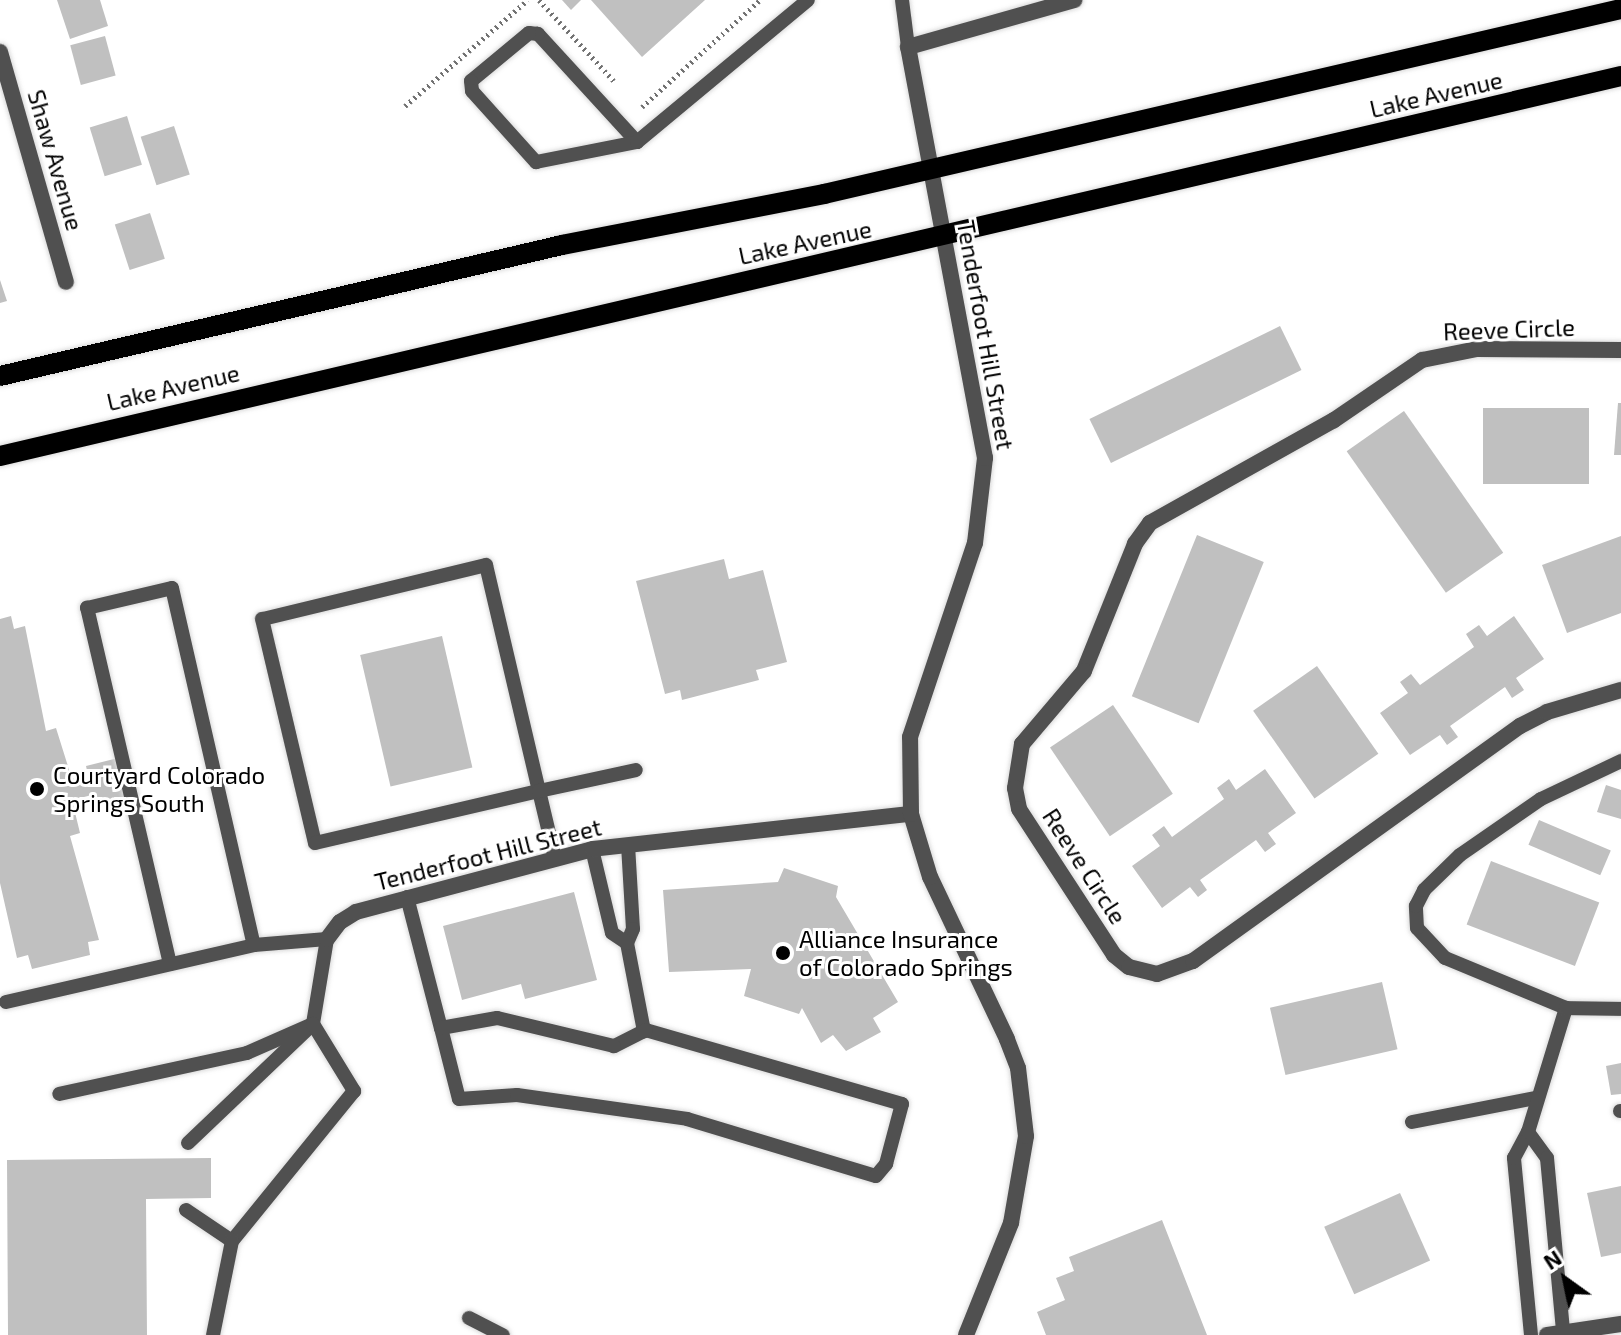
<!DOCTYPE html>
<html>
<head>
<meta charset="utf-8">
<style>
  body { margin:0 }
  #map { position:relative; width:1621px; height:1335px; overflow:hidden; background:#fff; font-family:"Exo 2",sans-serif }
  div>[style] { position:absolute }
  .building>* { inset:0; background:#c0c0c0; transform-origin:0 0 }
  .path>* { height:5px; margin-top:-2.5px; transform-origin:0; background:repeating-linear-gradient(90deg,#727272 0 2px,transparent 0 6px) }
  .roads { filter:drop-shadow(0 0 2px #dbdbdb) drop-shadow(0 0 2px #dbdbdb) }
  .lane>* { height:14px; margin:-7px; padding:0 7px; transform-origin:7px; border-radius:7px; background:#505050 }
  .street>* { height:16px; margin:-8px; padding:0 8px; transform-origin:8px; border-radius:8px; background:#505050 }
  .primary>* { height:20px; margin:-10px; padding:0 10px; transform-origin:10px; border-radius:10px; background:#000 }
  .dots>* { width:22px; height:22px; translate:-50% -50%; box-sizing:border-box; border:4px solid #fff; border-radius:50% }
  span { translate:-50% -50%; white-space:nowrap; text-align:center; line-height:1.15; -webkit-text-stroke:6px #fff; paint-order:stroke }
  .street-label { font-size:24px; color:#000 }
  .poi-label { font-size:24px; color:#000 }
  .left { translate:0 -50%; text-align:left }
  .north { position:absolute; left:1525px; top:1239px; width:80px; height:80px; -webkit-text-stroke:6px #fff; paint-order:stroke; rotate:327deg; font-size:22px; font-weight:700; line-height:32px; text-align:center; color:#000 }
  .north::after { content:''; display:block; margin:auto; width:28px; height:36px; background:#000; clip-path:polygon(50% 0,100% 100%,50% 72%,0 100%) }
</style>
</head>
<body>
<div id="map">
  <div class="building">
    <i style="clip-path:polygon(57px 0,100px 0,108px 26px,70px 39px)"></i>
    <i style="clip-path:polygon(562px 0,581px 0,571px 10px)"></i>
    <i style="clip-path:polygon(591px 0,705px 0,642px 57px)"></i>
    <i style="left:105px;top:36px;width:41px;height:36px;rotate:75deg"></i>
    <i style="left:127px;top:116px;width:51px;height:39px;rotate:73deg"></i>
    <i style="left:174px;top:126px;width:51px;height:35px;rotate:72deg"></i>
    <i style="left:150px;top:213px;width:48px;height:37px;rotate:72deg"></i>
    <i style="clip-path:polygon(0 280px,7px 301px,0 303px)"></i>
    <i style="left:1280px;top:326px;width:49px;height:212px;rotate:64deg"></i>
    <i style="clip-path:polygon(1618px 403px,1621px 403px,1621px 455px,1614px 455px)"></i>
    <i style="left:1483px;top:408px;width:106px;height:76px"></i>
    <i style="left:1404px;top:411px;width:173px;height:70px;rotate:55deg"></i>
    <i style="left:1197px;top:535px;width:72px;height:174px;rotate:22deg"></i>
    <i style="clip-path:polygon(1621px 536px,1621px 613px,1567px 633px,1542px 565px)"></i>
    <i style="clip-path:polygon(724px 559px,729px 579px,763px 570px,787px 662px,756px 670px,759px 680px,682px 700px,680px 690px,665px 694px,636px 581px)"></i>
    <i style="clip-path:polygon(11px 616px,14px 629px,25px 626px,46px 731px,56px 728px,72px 779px,88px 775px,86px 766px,122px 757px,131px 795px,95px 804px,92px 795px,72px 800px,80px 833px,70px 836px,99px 940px,88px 942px,90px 955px,32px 969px,28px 955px,17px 958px,0 883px,0 619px)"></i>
    <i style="clip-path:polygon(1514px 616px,1544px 659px,1516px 678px,1524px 690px,1512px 698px,1505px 687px,1450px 726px,1458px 737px,1447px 745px,1440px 735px,1410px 755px,1380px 713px,1408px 693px,1400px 682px,1411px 674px,1420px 685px,1474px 647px,1466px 634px,1479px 625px,1487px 636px)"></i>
    <i style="left:442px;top:636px;width:135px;height:84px;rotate:77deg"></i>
    <i style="left:1317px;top:666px;width:107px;height:78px;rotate:55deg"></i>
    <i style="left:1113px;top:705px;width:107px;height:76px;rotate:56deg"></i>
    <i style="clip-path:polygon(1265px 769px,1296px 813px,1268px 833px,1276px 844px,1265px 852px,1256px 840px,1200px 880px,1207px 890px,1198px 897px,1190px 887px,1162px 908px,1132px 866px,1160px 846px,1152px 835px,1164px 826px,1172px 837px,1224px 799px,1217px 788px,1229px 779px,1236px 790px)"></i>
    <i style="clip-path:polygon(1606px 785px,1621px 790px,1621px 819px,1597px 812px)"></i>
    <i style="left:1539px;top:820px;width:78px;height:27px;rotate:23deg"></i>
    <i style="left:1491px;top:861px;width:116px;height:68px;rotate:21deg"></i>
    <i style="clip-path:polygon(784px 868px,838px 886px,836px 897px,898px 1002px,873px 1018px,881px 1032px,846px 1051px,833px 1035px,821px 1043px,802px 1008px,799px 1014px,744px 996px,751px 969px,669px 972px,663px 890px,778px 882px)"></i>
    <i style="clip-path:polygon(574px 892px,597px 980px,525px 999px,521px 984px,462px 1000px,443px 926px)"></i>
    <i style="left:1382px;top:982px;width:69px;height:115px;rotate:77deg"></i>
    <i style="clip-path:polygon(1621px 1063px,1621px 1094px,1611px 1095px,1606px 1066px)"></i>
    <i style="clip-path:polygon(211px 1158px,211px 1198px,146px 1199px,147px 1335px,8px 1335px,7px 1160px)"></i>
    <i style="clip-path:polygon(1621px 1186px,1621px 1253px,1601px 1257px,1587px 1193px)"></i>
    <i style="left:1400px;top:1193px;width:74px;height:83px;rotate:66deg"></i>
    <i style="clip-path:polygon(1162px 1220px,1207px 1335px,1046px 1335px,1037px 1312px,1065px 1300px,1056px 1278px,1074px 1271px,1069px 1257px)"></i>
  </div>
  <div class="path">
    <i style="left:539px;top:0;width:110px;rotate:47.2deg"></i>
    <i style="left:405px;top:106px;width:162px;rotate:-40.8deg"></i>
    <i style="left:642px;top:107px;width:159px;rotate:-42.2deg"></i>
  </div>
  <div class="roads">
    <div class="lane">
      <i style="left:902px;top:0;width:47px;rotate:82.7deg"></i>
      <i style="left:637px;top:142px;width:147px;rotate:-132.5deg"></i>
      <i style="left:538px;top:34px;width:9px;rotate:-174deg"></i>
      <i style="left:529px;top:33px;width:75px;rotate:140.4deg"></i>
      <i style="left:471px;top:81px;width:10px;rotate:84deg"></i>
      <i style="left:472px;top:91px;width:96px;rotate:48deg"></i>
      <i style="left:536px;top:162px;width:103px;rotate:-11.2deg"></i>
      <i style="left:637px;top:142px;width:222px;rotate:-39.7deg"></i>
      <i style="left:628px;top:845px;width:84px;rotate:86.6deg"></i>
      <i style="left:633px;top:929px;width:15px;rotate:113deg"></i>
      <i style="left:627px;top:943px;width:90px;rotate:79.1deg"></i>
      <i style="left:592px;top:849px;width:86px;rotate:76.6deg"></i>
      <i style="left:612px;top:933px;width:18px;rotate:34deg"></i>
      <i style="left:555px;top:858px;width:69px;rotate:-103.4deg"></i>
      <i style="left:539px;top:791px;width:232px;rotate:-103.2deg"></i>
      <i style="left:486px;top:565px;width:230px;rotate:166.4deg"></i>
      <i style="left:262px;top:619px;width:230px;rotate:76.7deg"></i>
      <i style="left:315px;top:843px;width:230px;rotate:-13.1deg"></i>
      <i style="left:539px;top:791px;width:99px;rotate:-12.2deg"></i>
      <i style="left:407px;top:897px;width:135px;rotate:75.5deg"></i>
      <i style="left:441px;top:1028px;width:73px;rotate:75.8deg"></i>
      <i style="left:459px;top:1099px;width:58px;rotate:-3.9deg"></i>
      <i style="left:517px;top:1095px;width:172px;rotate:8deg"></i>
      <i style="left:687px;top:1119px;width:197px;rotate:16.8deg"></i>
      <i style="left:876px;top:1176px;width:16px;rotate:-50deg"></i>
      <i style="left:886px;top:1164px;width:62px;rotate:-75.1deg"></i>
      <i style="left:902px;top:1104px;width:266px;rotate:-163.9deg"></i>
      <i style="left:646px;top:1030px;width:36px;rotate:153deg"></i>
      <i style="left:614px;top:1046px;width:120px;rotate:-166.5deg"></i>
      <i style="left:497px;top:1018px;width:57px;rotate:169.9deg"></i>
      <i style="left:170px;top:964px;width:366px;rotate:-103.1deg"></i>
      <i style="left:87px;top:608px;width:87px;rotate:-13.2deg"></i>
      <i style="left:172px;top:588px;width:366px;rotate:77.1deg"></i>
      <i style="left:6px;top:1002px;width:254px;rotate:-12.9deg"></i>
      <i style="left:254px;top:945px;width:73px;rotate:-4.7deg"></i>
      <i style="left:327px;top:939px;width:86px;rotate:99.4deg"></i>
      <i style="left:313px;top:1024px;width:72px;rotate:156.3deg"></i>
      <i style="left:247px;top:1053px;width:192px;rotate:167.7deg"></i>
      <i style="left:1566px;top:1008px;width:131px;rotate:-157.5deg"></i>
      <i style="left:1445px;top:958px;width:41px;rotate:-133deg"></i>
      <i style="left:1417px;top:928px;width:22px;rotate:-93deg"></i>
      <i style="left:1416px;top:906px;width:18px;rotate:-63deg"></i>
      <i style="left:1424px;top:890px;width:50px;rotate:-44.2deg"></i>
      <i style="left:1460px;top:855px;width:98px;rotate:-34.7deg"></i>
      <i style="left:1541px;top:799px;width:89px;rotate:-25.4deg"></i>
      <i style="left:1620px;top:1111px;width:1px"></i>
      <i style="left:1412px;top:1122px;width:125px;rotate:-11deg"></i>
      <i style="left:1528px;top:1132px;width:32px;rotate:54deg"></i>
      <i style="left:1547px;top:1158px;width:175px;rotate:84.7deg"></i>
      <i style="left:188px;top:1143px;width:173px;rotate:-43.6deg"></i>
      <i style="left:313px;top:1024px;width:79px;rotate:58.5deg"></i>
      <i style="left:354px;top:1091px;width:193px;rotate:129.1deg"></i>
      <i style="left:186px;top:1210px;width:55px;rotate:34deg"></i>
      <i style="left:232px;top:1241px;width:96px;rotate:101.4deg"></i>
      <i style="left:469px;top:1318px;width:38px;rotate:27deg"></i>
      <i style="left:1531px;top:1335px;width:178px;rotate:-95.5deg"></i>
      <i style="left:1514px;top:1158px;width:30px;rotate:-62deg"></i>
      <i style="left:1528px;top:1132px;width:130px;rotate:-73deg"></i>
      <i style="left:1566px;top:1008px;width:55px;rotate:1deg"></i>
    </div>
    <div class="street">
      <i style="left:0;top:52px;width:239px;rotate:74deg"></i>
      <i style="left:1621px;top:350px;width:144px;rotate:-179.6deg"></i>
      <i style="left:1477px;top:349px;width:56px;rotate:168.7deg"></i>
      <i style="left:1422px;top:360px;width:107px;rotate:145.7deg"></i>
      <i style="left:1334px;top:420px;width:211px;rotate:150.8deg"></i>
      <i style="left:1150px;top:523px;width:26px;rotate:126deg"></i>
      <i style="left:1135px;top:544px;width:137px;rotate:111.9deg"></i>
      <i style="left:1084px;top:671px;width:96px;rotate:130.3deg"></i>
      <i style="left:1022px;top:744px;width:45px;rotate:99deg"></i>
      <i style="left:1015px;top:788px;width:21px;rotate:79deg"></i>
      <i style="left:1019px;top:809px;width:174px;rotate:56.9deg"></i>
      <i style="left:1114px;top:955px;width:19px;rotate:39deg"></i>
      <i style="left:1129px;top:967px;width:29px;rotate:14deg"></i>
      <i style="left:1157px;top:974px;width:38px;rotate:-20deg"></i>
      <i style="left:1193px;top:961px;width:403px;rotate:-35.7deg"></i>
      <i style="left:1520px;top:726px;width:30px;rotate:-27deg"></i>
      <i style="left:1547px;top:712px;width:77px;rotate:-16.6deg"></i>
      <i style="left:327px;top:939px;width:21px;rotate:-53deg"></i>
      <i style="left:340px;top:922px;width:19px;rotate:-32deg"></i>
      <i style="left:356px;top:912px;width:244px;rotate:-14.9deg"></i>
      <i style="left:592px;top:849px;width:321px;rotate:-6.3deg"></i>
      <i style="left:966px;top:1335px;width:121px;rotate:-68.1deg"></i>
      <i style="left:1011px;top:1223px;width:88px;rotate:-80.2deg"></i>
      <i style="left:1026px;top:1136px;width:68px;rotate:-96.7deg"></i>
      <i style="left:1018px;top:1068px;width:31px;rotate:-111deg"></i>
      <i style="left:1007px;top:1039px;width:179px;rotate:-115.4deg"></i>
      <i style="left:930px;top:877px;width:66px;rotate:-106.8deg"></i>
      <i style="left:911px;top:814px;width:77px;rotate:-90.7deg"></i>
      <i style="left:910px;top:737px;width:205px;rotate:-71.5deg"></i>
      <i style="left:975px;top:543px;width:86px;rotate:-83.3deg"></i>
      <i style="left:985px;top:458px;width:418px;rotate:-100.6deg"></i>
      <i style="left:908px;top:47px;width:173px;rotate:-15.8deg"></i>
      <i style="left:1547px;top:1335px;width:75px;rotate:-8.5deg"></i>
    </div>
    <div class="primary">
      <i style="left:0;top:376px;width:577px;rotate:-13.12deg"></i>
      <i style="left:562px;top:245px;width:267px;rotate:-11deg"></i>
      <i style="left:824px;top:194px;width:818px;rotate:-13.07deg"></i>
      <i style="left:0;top:456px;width:1665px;rotate:-13.19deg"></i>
    </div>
  </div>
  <div class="dots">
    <i style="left:37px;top:789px;background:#000"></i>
    <i style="left:783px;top:953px;background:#000"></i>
  </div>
  <div class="street-label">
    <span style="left:1436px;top:94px;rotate:-13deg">Lake Avenue</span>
    <span style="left:56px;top:160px;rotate:74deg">Shaw Avenue</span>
    <span style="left:805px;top:242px;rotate:-12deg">Lake Avenue</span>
    <span style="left:1509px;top:329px;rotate:-2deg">Reeve Circle</span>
    <span style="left:986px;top:335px;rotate:80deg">Tenderfoot Hill Street</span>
    <span style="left:173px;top:387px;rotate:-13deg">Lake Avenue</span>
    <span style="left:488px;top:854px;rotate:-14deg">Tenderfoot Hill Street</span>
    <span style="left:1085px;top:866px;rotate:57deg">Reeve Circle</span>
  </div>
  <div class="poi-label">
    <span class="left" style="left:53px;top:789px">Courtyard Colorado<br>Springs South</span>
    <span class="left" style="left:799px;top:953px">Alliance Insurance<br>of Colorado Springs</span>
  </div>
  <div class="north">N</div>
</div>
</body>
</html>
